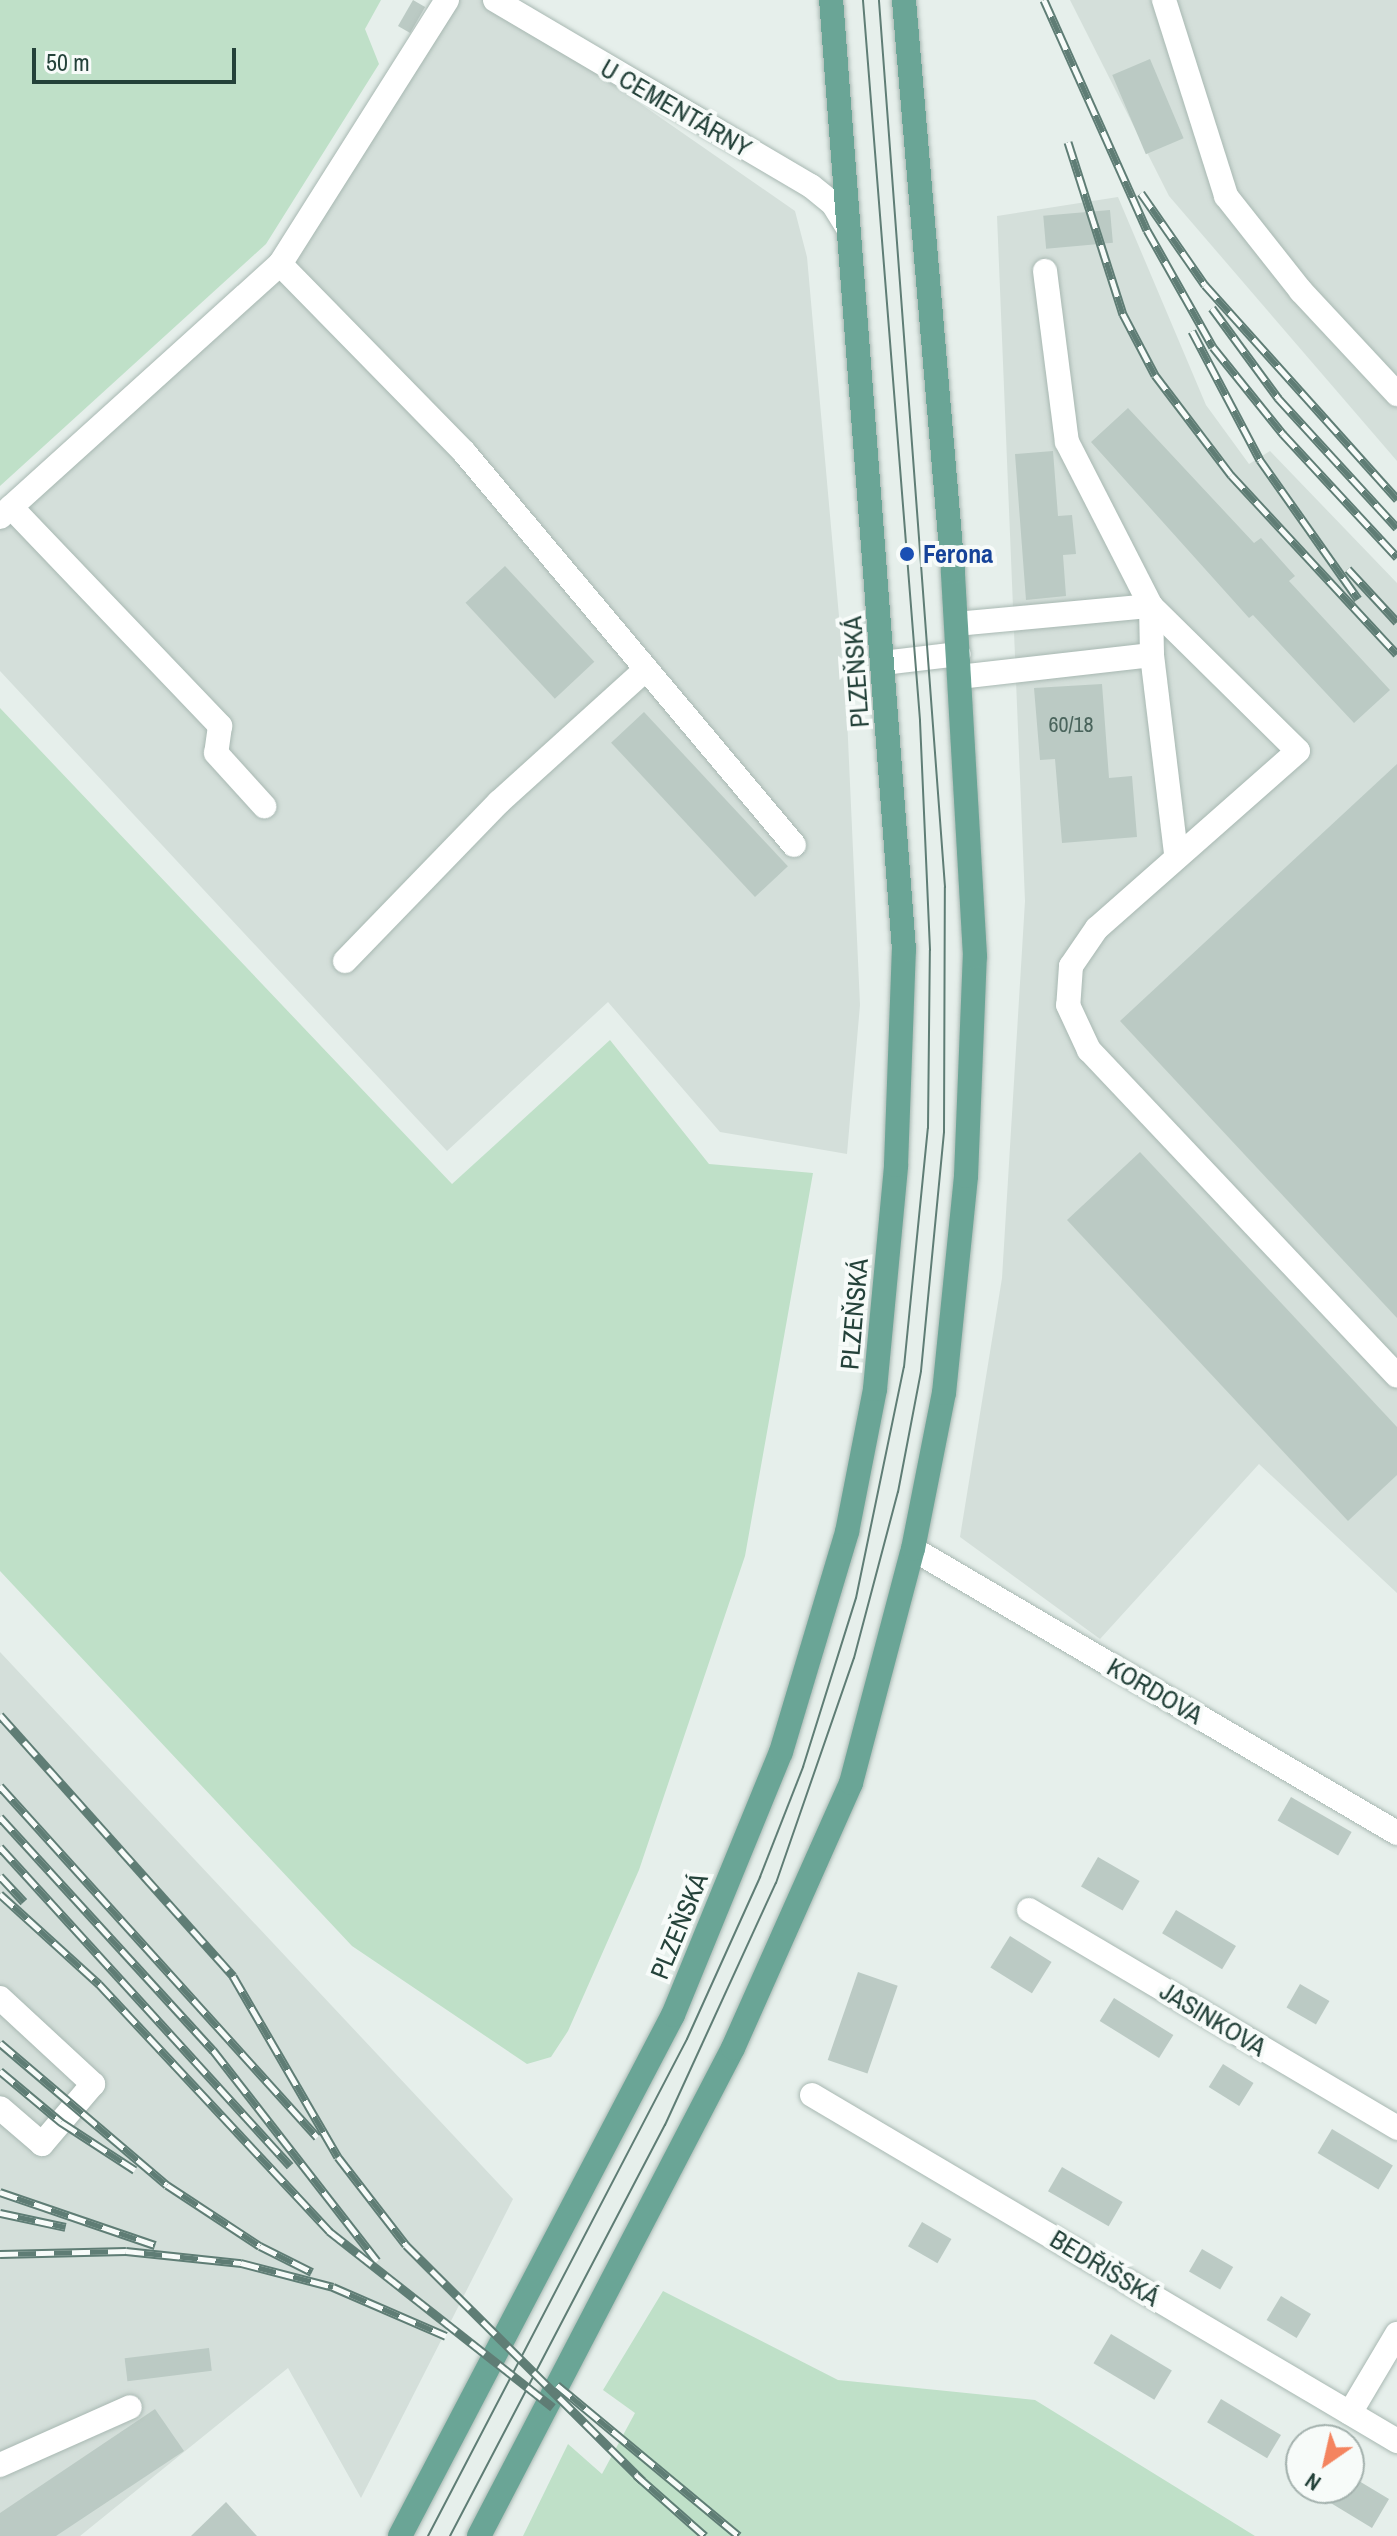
<!DOCTYPE html>
<html>
<head>
<meta charset="utf-8">
<style>
  body { margin:0 }
  #map { position:relative; width:1397px; height:2536px; overflow:hidden; background:#e6efeb; font-family:"Archivo Narrow",sans-serif }
  div>[style] { position:absolute }
  .built>* { inset:0; background:#d4dfda }
  .green>* { inset:0; background:#bfe0c8 }
  .building>* { inset:0; background:#bbcac4; transform-origin:0 0 }
  .roads { filter:drop-shadow(0 0 2px #a8b8b2) drop-shadow(0 0 2px #a8b8b2) }
  .minor>* { height:24px; margin:-12px; padding:0 12px; transform-origin:12px; border-radius:12px; background:#fff }
  .major>* { height:24px; margin:-12px; padding:0 12px; transform-origin:12px; border-radius:12px; background:#6aa596 }
  .tram>* { height:2px; margin:-1px; padding:0 1px; transform-origin:1px; border-radius:1px; background:#5f7d75 }
  .rail>* { height:9px; margin-top:-4.5px; transform-origin:0; background:repeating-linear-gradient(90deg,#f7fbf9 0 18px,#5f7d75 0 36px); box-sizing:border-box; border-block:2px solid #5f7d75 }
  .dots>* { width:22px; height:22px; translate:-50% -50%; box-sizing:border-box; border:4px solid #f7fbf9; border-radius:50% }
  span { translate:-50% -50%; white-space:nowrap; text-align:center; line-height:1.15; -webkit-text-stroke:8px #f7fbf9; paint-order:stroke }
  .number-label { font-size:22px; color:#4a645c }
  .number-label span { -webkit-text-stroke-width:0 }
  .street-label { font-size:26px; color:#24423a }
  .transit-label { font-size:26px; color:#164399; font-weight:700 }
  .left { translate:0 -50%; text-align:left }
  .north { position:absolute; left:1285px; top:2424px; width:80px; height:80px; box-sizing:border-box; background:#f7fbf9; border:2px solid #a3b1ad; border-radius:50%; rotate:214deg; font-size:22px; font-weight:700; line-height:32px; text-align:center; color:#24423a }
  .north::after { content:''; display:block; margin:auto; width:28px; height:36px; background:#f4845f; clip-path:polygon(50% 0,100% 100%,50% 72%,0 100%) }
  .scale { position:absolute; left:32px; top:48px; width:204px; height:36px; box-sizing:border-box; border:4px solid #24423a; border-top:0; padding-left:10px; font-size:24px; line-height:28px; white-space:nowrap; color:#24423a; -webkit-text-stroke:6px #f7fbf9; paint-order:stroke }
</style>
</head>
<body>
<div id="map">
  <div class="built">
    <i style="clip-path:polygon(447px 0,491px 0,795px 211px,807px 257px,846px 695px,860px 1005px,847px 1154px,720px 1132px,608px 1002px,447px 1151px,0 671px,0 517px,260px 282px)"></i>
    <i style="clip-path:polygon(1070px 0,1397px 0,1397px 461px,1169px 196px)"></i>
    <i style="clip-path:polygon(1118px 197px,1206px 405px,1249px 464px,1270px 451px,1397px 583px,1397px 1593px,1259px 1464px,1100px 1639px,960px 1537px,1002px 1278px,1025px 901px,997px 216px)"></i>
    <i style="clip-path:polygon(0 1652px,513px 2199px,361px 2498px,288px 2368px,80px 2536px,0 2536px)"></i>
  </div>
  <div class="green">
    <i style="clip-path:polygon(0 0,381px 0,365px 29px,379px 64px,266px 244px,0 486px)"></i>
    <i style="clip-path:polygon(0 708px,452px 1184px,610px 1040px,709px 1164px,813px 1173px,745px 1556px,639px 1870px,568px 2031px,551px 2057px,527px 2064px,352px 1946px,0 1571px)"></i>
    <i style="clip-path:polygon(663px 2291px,838px 2380px,1035px 2400px,1255px 2536px,523px 2536px,568px 2444px,602px 2474px,635px 2413px,603px 2390px)"></i>
  </div>
  <div class="building">
    <i style="left:413px;top:0;width:14px;height:30px;rotate:30deg"></i>
    <i style="left:1150px;top:59px;width:86px;height:41px;rotate:67deg"></i>
    <i style="left:1110px;top:210px;width:33px;height:67px;rotate:85deg"></i>
    <i style="clip-path:polygon(1128px 408px,1254px 543px,1261px 538px,1295px 576px,1289px 581px,1390px 690px,1354px 723px,1253px 615px,1249px 618px,1091px 442px)"></i>
    <i style="clip-path:polygon(1053px 451px,1058px 516px,1072px 515px,1076px 554px,1063px 555px,1066px 596px,1026px 600px,1015px 454px)"></i>
    <i style="left:505px;top:566px;width:131px;height:54px;rotate:47deg"></i>
    <i style="clip-path:polygon(1102px 684px,1109px 778px,1132px 776px,1137px 837px,1062px 843px,1055px 759px,1040px 760px,1034px 688px)"></i>
    <i style="left:644px;top:712px;width:211px;height:45px;rotate:47deg"></i>
    <i style="clip-path:polygon(1397px 764px,1397px 1318px,1120px 1021px)"></i>
    <i style="clip-path:polygon(1140px 1152px,1397px 1427px,1397px 1475px,1348px 1521px,1067px 1220px)"></i>
    <i style="left:1291px;top:1797px;width:70px;height:27px;rotate:30deg"></i>
    <i style="left:1098px;top:1857px;width:48px;height:34px;rotate:30deg"></i>
    <i style="left:1176px;top:1910px;width:70px;height:27px;rotate:31deg"></i>
    <i style="left:1010px;top:1936px;width:49px;height:37px;rotate:32deg"></i>
    <i style="left:858px;top:1972px;width:42px;height:93px;rotate:19deg"></i>
    <i style="left:1300px;top:1984px;width:34px;height:27px;rotate:30deg"></i>
    <i style="left:1114px;top:1998px;width:70px;height:27px;rotate:32deg"></i>
    <i style="left:1223px;top:2064px;width:36px;height:27px;rotate:32deg"></i>
    <i style="left:1332px;top:2129px;width:71px;height:28px;rotate:31deg"></i>
    <i style="left:1062px;top:2167px;width:70px;height:28px;rotate:30deg"></i>
    <i style="left:922px;top:2222px;width:34px;height:28px;rotate:30deg"></i>
    <i style="left:1202px;top:2249px;width:36px;height:26px;rotate:30deg"></i>
    <i style="left:1281px;top:2296px;width:35px;height:28px;rotate:31deg"></i>
    <i style="left:1111px;top:2334px;width:71px;height:34px;rotate:31deg"></i>
    <i style="left:209px;top:2348px;width:23px;height:85px;rotate:83deg"></i>
    <i style="left:1221px;top:2399px;width:70px;height:27px;rotate:31deg"></i>
    <i style="clip-path:polygon(155px 2409px,184px 2451px,56px 2536px,0 2536px,0 2513px)"></i>
    <i style="clip-path:polygon(1349px 2475px,1389px 2499px,1372px 2528px,1306px 2488px,1349px 2488px)"></i>
    <i style="clip-path:polygon(226px 2502px,257px 2536px,191px 2536px)"></i>
  </div>
  <div class="roads">
    <div class="minor">
      <i style="left:447px;top:0;width:312px;rotate:122.3deg"></i>
      <i style="left:280px;top:264px;width:263px;rotate:45.6deg"></i>
      <i style="left:464px;top:452px;width:513px;rotate:49.98deg"></i>
      <i style="left:495px;top:0;width:367px;rotate:30.5deg"></i>
      <i style="left:811px;top:186px;width:28px;rotate:39deg"></i>
      <i style="left:833px;top:204px;width:26px;rotate:58deg"></i>
      <i style="left:1164px;top:0;width:206px;rotate:72.4deg"></i>
      <i style="left:1226px;top:196px;width:121px;rotate:51.7deg"></i>
      <i style="left:1301px;top:291px;width:141px;rotate:47deg"></i>
      <i style="left:1045px;top:271px;width:172px;rotate:82.7deg"></i>
      <i style="left:1067px;top:442px;width:184px;rotate:62.9deg"></i>
      <i style="left:1151px;top:606px;width:206px;rotate:44.6deg"></i>
      <i style="left:1298px;top:751px;width:268px;rotate:138.6deg"></i>
      <i style="left:1097px;top:928px;width:46px;rotate:124.4deg"></i>
      <i style="left:1071px;top:966px;width:39px;rotate:94deg"></i>
      <i style="left:1068px;top:1005px;width:50px;rotate:65deg"></i>
      <i style="left:1089px;top:1050px;width:448px;rotate:46.6deg"></i>
      <i style="left:11px;top:507px;width:303px;rotate:46.3deg"></i>
      <i style="left:220px;top:726px;width:27px;rotate:98deg"></i>
      <i style="left:216px;top:753px;width:72px;rotate:47.8deg"></i>
      <i style="left:0;top:517px;width:377px;rotate:-42.1deg"></i>
      <i style="left:956px;top:624px;width:196px;rotate:-5.3deg"></i>
      <i style="left:1151px;top:606px;width:49px;rotate:88.8deg"></i>
      <i style="left:883px;top:663px;width:76px;rotate:-6.8deg"></i>
      <i style="left:959px;top:677px;width:194px;rotate:-6.5deg"></i>
      <i style="left:1152px;top:655px;width:200px;rotate:83.1deg"></i>
      <i style="left:345px;top:961px;width:221px;rotate:-45.9deg"></i>
      <i style="left:499px;top:802px;width:198px;rotate:-42.1deg"></i>
      <i style="left:913px;top:1549px;width:561px;rotate:30.4deg"></i>
      <i style="left:1029px;top:1910px;width:428px;rotate:30.6deg"></i>
      <i style="left:0;top:1998px;width:127px;rotate:42.8deg"></i>
      <i style="left:93px;top:2084px;width:79px;rotate:130.4deg"></i>
      <i style="left:42px;top:2144px;width:55px;rotate:-139.4deg"></i>
      <i style="left:812px;top:2095px;width:680px;rotate:30.6deg"></i>
      <i style="left:1350px;top:2413px;width:92px;rotate:-59.3deg"></i>
      <i style="left:0;top:2465px;width:142px;rotate:-24deg"></i>
    </div>
    <div class="major">
      <i style="left:400px;top:2536px;width:588px;rotate:-62.35deg"></i>
      <i style="left:673px;top:2015px;width:284px;rotate:-67.7deg"></i>
      <i style="left:781px;top:1752px;width:230px;rotate:-73.3deg"></i>
      <i style="left:847px;top:1532px;width:146px;rotate:-78.9deg"></i>
      <i style="left:875px;top:1389px;width:225px;rotate:-84.6deg"></i>
      <i style="left:896px;top:1165px;width:215px;rotate:-87.9deg"></i>
      <i style="left:904px;top:950px;width:953px;rotate:-94.39deg"></i>
      <i style="left:479px;top:2536px;width:550px;rotate:-62.5deg"></i>
      <i style="left:733px;top:2048px;width:290px;rotate:-66deg"></i>
      <i style="left:851px;top:1783px;width:242px;rotate:-75.2deg"></i>
      <i style="left:913px;top:1549px;width:159px;rotate:-78.8deg"></i>
      <i style="left:944px;top:1393px;width:218px;rotate:-84.2deg"></i>
      <i style="left:966px;top:1176px;width:220px;rotate:-87.7deg"></i>
      <i style="left:975px;top:956px;width:385px;rotate:-93.3deg"></i>
      <i style="left:953px;top:572px;width:574px;rotate:-94.9deg"></i>
    </div>
  </div>
  <div class="tram">
    <i style="left:428px;top:2536px;width:560px;rotate:-62.47deg"></i>
    <i style="left:687px;top:2039px;width:178px;rotate:-65.7deg"></i>
    <i style="left:760px;top:1877px;width:118px;rotate:-68.6deg"></i>
    <i style="left:803px;top:1767px;width:177px;rotate:-72.6deg"></i>
    <i style="left:856px;top:1598px;width:236px;rotate:-78.3deg"></i>
    <i style="left:904px;top:1367px;width:240px;rotate:-84.3deg"></i>
    <i style="left:928px;top:1128px;width:178px;rotate:-89.4deg"></i>
    <i style="left:930px;top:950px;width:230px;rotate:-92.5deg"></i>
    <i style="left:920px;top:720px;width:722px;rotate:-94.53deg"></i>
    <i style="left:450px;top:2536px;width:464px;rotate:-62.4deg"></i>
    <i style="left:665px;top:2125px;width:266px;rotate:-65.4deg"></i>
    <i style="left:776px;top:1883px;width:238px;rotate:-70.9deg"></i>
    <i style="left:854px;top:1658px;width:172px;rotate:-75.2deg"></i>
    <i style="left:898px;top:1492px;width:123px;rotate:-79.2deg"></i>
    <i style="left:921px;top:1371px;width:240px;rotate:-84.5deg"></i>
    <i style="left:944px;top:1132px;width:245px;rotate:-89.8deg"></i>
    <i style="left:945px;top:887px;width:889px;rotate:-94.26deg"></i>
  </div>
  <div class="rail">
    <i style="left:1044px;top:0;width:252px;rotate:65.9deg"></i>
    <i style="left:1147px;top:230px;width:134px;rotate:60.6deg"></i>
    <i style="left:1213px;top:347px;width:112px;rotate:51.2deg"></i>
    <i style="left:1283px;top:434px;width:168px;rotate:47.2deg"></i>
    <i style="left:1068px;top:142px;width:181px;rotate:72.3deg"></i>
    <i style="left:1123px;top:314px;width:69px;rotate:62.3deg"></i>
    <i style="left:1155px;top:375px;width:126px;rotate:52.8deg"></i>
    <i style="left:1231px;top:475px;width:244px;rotate:47.2deg"></i>
    <i style="left:1141px;top:193px;width:112px;rotate:55.2deg"></i>
    <i style="left:1205px;top:285px;width:288px;rotate:48.1deg"></i>
    <i style="left:1212px;top:308px;width:112px;rotate:53.7deg"></i>
    <i style="left:1278px;top:398px;width:176px;rotate:47.5deg"></i>
    <i style="left:1192px;top:331px;width:146px;rotate:62.2deg"></i>
    <i style="left:1260px;top:460px;width:170px;rotate:54.8deg"></i>
    <i style="left:1348px;top:569px;width:72px;rotate:47.2deg"></i>
    <i style="left:0;top:1715px;width:350px;rotate:48.2deg"></i>
    <i style="left:233px;top:1976px;width:209px;rotate:59.9deg"></i>
    <i style="left:338px;top:2157px;width:111px;rotate:52.3deg"></i>
    <i style="left:406px;top:2245px;width:334px;rotate:44.9deg"></i>
    <i style="left:0;top:1786px;width:473px;rotate:47.9deg"></i>
    <i style="left:0;top:1817px;width:316px;rotate:47.6deg"></i>
    <i style="left:213px;top:2050px;width:267px;rotate:52.1deg"></i>
    <i style="left:0;top:1847px;width:431px;rotate:47.7deg"></i>
    <i style="left:0;top:1876px;width:35px;rotate:47deg"></i>
    <i style="left:0;top:1894px;width:134px;rotate:42.3deg"></i>
    <i style="left:99px;top:1984px;width:338px;rotate:47deg"></i>
    <i style="left:329px;top:2231px;width:285px;rotate:38.2deg"></i>
    <i style="left:0;top:2043px;width:219px;rotate:40.4deg"></i>
    <i style="left:167px;top:2185px;width:111px;rotate:33.3deg"></i>
    <i style="left:260px;top:2246px;width:58px;rotate:26.6deg"></i>
    <i style="left:0;top:2071px;width:80px;rotate:39.9deg"></i>
    <i style="left:61px;top:2122px;width:88px;rotate:33deg"></i>
    <i style="left:0;top:2192px;width:164px;rotate:18.9deg"></i>
    <i style="left:0;top:2213px;width:67px;rotate:12deg"></i>
    <i style="left:0;top:2254px;width:126px;rotate:-1.4deg"></i>
    <i style="left:126px;top:2251px;width:116px;rotate:6deg"></i>
    <i style="left:241px;top:2263px;width:95px;rotate:14.6deg"></i>
    <i style="left:333px;top:2287px;width:123px;rotate:23.4deg"></i>
    <i style="left:557px;top:2385px;width:236px;rotate:39.7deg"></i>
    <i style="left:636px;top:2475px;width:92px;rotate:41.5deg"></i>
  </div>
  <div class="dots">
    <i style="left:907px;top:554px;background:#1a4fb4"></i>
  </div>
  <div class="number-label">
    <span style="left:1071px;top:725px">60/18</span>
  </div>
  <div class="street-label">
    <span style="left:676px;top:108px;rotate:30deg">U CEMENTÁRNY</span>
    <span style="left:856px;top:672px;rotate:-94deg">PLZEŇSKÁ</span>
    <span style="left:854px;top:1314px;rotate:-85deg">PLZEŇSKÁ</span>
    <span style="left:1155px;top:1691px;rotate:30deg">KORDOVA</span>
    <span style="left:679px;top:1926px;rotate:-68deg">PLZEŇSKÁ</span>
    <span style="left:1213px;top:2019px;rotate:31deg">JASINKOVA</span>
    <span style="left:1105px;top:2268px;rotate:31deg">BEDŘIŠSKÁ</span>
  </div>
  <div class="transit-label">
    <span class="left" style="left:923px;top:554px">Ferona</span>
  </div>
  <div class="north">N</div>
  <div class="scale">50 m</div>
</div>
</body>
</html>
